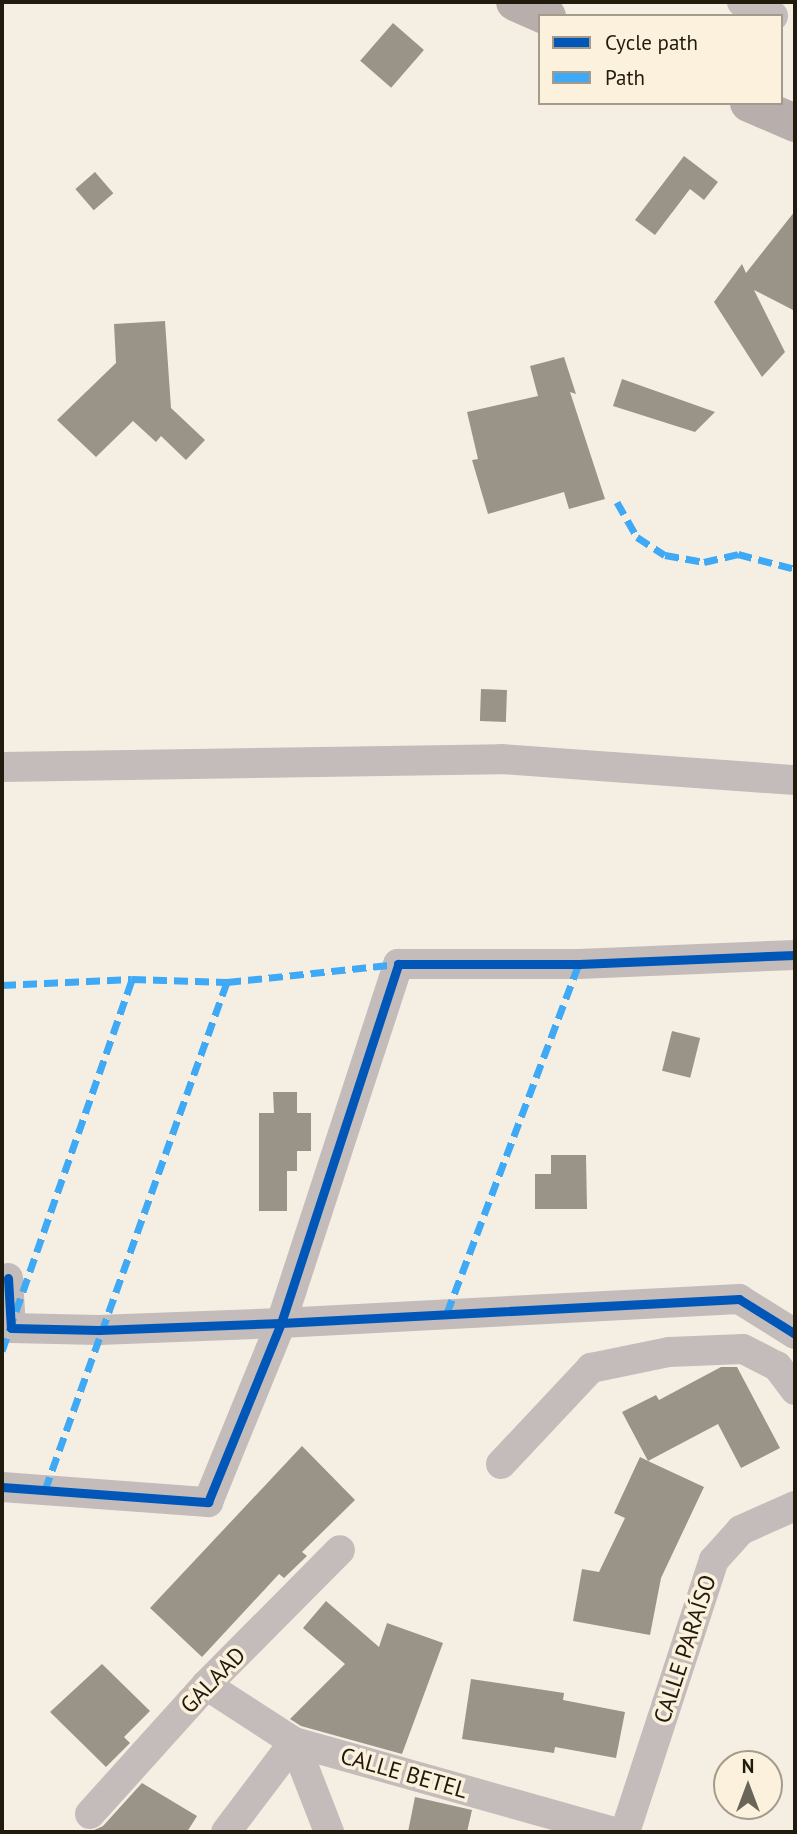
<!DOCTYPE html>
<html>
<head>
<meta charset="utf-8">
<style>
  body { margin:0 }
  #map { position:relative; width:797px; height:1834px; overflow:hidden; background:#f5efe3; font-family:"PT Sans",sans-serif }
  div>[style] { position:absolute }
  .building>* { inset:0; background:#999388; transform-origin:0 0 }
  .street>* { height:30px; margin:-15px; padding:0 15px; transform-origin:15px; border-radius:15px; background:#c3bcba }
  .highway>* { height:38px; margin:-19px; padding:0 19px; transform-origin:19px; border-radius:19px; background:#b8aeac }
  .quiet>* { height:7px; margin-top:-3.5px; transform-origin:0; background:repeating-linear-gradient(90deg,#3fa9f5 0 14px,transparent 0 21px) }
  .cycleway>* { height:9px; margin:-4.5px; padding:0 4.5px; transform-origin:4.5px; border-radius:4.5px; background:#0057b8 }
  span { translate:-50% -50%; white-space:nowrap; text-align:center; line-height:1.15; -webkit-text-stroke:7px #fcf1dc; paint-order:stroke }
  .street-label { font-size:23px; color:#211b0e }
  .frame { position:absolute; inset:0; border:4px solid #211b0e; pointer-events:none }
  .legend { position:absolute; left:538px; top:14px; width:245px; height:91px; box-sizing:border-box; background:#fcf1dc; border:2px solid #a49b8a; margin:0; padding:9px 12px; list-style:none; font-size:21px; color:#211b0e }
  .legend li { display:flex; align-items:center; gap:14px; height:35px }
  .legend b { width:35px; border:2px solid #a49b8a }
  .north { position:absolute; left:713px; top:1750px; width:70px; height:70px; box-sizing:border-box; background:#fcf1dc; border:2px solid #a49b8a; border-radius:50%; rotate:0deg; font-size:19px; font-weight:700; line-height:28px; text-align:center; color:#211b0e }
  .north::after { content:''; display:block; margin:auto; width:24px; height:32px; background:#6b6559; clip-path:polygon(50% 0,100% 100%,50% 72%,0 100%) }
</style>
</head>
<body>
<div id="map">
  <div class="building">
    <i style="left:393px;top:23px;width:41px;height:50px;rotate:41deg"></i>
    <i style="clip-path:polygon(684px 156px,718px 182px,704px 200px,690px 189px,655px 235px,635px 220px)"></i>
    <i style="left:95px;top:172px;width:28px;height:26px;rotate:49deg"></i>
    <i style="clip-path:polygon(795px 211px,795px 311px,754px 290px,785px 352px,762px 377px,714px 302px,742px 264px,746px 273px)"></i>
    <i style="clip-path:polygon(165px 321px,171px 408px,205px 440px,186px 460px,161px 436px,156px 442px,133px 421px,96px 457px,57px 420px,116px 363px,114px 324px)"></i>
    <i style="clip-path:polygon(564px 357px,576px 394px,570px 392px,605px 499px,569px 509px,564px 492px,488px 514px,472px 460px,478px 459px,467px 412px,538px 396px,530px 366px)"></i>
    <i style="clip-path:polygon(622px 379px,715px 412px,695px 432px,613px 406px)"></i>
    <i style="left:481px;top:689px;width:26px;height:32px;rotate:2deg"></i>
    <i style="left:672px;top:1031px;width:29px;height:41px;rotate:14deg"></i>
    <i style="clip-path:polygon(273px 1092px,297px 1092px,297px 1113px,311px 1113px,311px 1151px,297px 1151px,297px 1171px,287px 1171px,287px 1211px,259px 1211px,259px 1113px,274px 1113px)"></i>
    <i style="clip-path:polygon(551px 1155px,586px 1155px,587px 1209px,535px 1209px,535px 1174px,551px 1174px)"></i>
    <i style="clip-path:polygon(721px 1367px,737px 1367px,780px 1448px,741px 1468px,718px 1424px,648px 1461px,704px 1487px,661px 1578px,650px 1635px,573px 1621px,582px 1569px,599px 1572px,625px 1518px,614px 1513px,640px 1457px,648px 1461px,622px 1412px,656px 1395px,659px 1400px)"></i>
    <i style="clip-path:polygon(302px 1446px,355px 1500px,302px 1552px,307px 1556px,284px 1578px,279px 1574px,202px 1657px,150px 1608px)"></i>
    <i style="clip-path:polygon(326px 1601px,379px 1647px,387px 1623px,443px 1643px,402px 1754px,301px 1726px,290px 1719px,345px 1664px,303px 1628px)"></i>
    <i style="clip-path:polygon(102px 1664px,150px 1711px,124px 1737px,130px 1743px,106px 1767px,50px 1712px)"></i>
    <i style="clip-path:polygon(471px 1679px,564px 1693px,563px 1700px,625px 1712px,616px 1758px,555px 1747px,554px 1753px,462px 1739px)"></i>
    <i style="clip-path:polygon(142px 1783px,197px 1816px,187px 1832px,90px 1832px,103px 1826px)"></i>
    <i style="clip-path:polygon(415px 1797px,472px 1810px,467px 1832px,408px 1832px)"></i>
  </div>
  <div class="street">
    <i style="left:742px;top:2px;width:34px;rotate:24deg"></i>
    <i style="left:2px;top:767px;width:499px;rotate:-0.9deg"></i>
    <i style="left:501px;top:759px;width:295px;rotate:4.1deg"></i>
    <i style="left:8px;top:1278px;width:50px;rotate:86.6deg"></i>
    <i style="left:11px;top:1328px;width:88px;rotate:1.3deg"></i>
    <i style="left:99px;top:1330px;width:182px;rotate:-2.2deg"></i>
    <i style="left:281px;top:1323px;width:459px;rotate:-3deg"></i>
    <i style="left:739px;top:1299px;width:66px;rotate:32deg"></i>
    <i style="left:501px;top:1464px;width:132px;rotate:-46.8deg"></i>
    <i style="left:591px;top:1368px;width:80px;rotate:-11.6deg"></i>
    <i style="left:669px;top:1352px;width:74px;rotate:-2.3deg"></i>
    <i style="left:743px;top:1349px;width:38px;rotate:27deg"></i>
    <i style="left:777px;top:1366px;width:30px;rotate:53deg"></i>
    <i style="left:2px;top:1487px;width:207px;rotate:4.2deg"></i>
    <i style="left:208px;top:1502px;width:193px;rotate:-67.8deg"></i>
    <i style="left:281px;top:1323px;width:378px;rotate:-71.9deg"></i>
    <i style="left:398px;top:964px;width:181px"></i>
    <i style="left:579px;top:964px;width:216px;rotate:-2.4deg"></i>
    <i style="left:206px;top:1685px;width:105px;rotate:32.9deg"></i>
    <i style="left:294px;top:1742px;width:333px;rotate:15.7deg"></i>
    <i style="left:294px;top:1742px;width:97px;rotate:68.7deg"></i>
    <i style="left:90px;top:1814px;width:173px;rotate:-48deg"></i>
    <i style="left:206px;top:1685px;width:190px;rotate:-45.2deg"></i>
    <i style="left:226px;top:1832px;width:113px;rotate:-52.9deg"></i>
    <i style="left:625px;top:1832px;width:286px;rotate:-71.9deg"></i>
    <i style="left:714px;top:1560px;width:40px;rotate:-48deg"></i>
    <i style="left:741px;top:1530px;width:59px;rotate:-24deg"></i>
  </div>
  <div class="highway">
    <i style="left:515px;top:2px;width:35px;rotate:24deg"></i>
    <i style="left:749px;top:103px;width:50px;rotate:23.5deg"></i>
  </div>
  <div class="quiet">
    <i style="left:617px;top:502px;width:40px;rotate:60.3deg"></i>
    <i style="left:637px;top:537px;width:33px;rotate:33deg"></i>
    <i style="left:665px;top:555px;width:40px;rotate:10deg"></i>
    <i style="left:704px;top:562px;width:35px;rotate:-13deg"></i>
    <i style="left:738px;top:554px;width:59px;rotate:14.7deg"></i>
    <i style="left:2px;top:985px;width:130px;rotate:-2.6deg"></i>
    <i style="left:132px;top:979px;width:95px;rotate:1.8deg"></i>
    <i style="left:227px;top:982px;width:172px;rotate:-6deg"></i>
    <i style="left:447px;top:1313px;width:373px;rotate:-69.3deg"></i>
    <i style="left:2px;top:1351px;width:394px;rotate:-70.7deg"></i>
    <i style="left:45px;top:1490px;width:540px;rotate:-70.29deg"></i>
  </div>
  <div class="cycleway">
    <i style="left:8px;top:1278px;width:50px;rotate:86.6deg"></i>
    <i style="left:11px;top:1328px;width:88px;rotate:1.3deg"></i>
    <i style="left:99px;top:1330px;width:182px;rotate:-2.2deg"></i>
    <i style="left:281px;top:1323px;width:459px;rotate:-3deg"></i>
    <i style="left:739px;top:1299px;width:66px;rotate:32deg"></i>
    <i style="left:2px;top:1487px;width:207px;rotate:4.2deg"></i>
    <i style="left:208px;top:1502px;width:193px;rotate:-67.8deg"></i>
    <i style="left:281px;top:1323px;width:378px;rotate:-71.9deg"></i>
    <i style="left:398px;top:964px;width:181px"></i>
    <i style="left:579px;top:964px;width:216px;rotate:-2.4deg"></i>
  </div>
  <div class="street-label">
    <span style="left:685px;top:1649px;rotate:-72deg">CALLE PARAÍSO</span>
    <span style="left:213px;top:1680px;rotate:-46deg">GALAAD</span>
    <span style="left:404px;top:1773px;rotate:16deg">CALLE BETEL</span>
  </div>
  <div class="frame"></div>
  <ul class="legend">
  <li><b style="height:9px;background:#0057b8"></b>Cycle path</li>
  <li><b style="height:9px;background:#3fa9f5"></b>Path</li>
  </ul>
  <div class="north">N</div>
</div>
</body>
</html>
